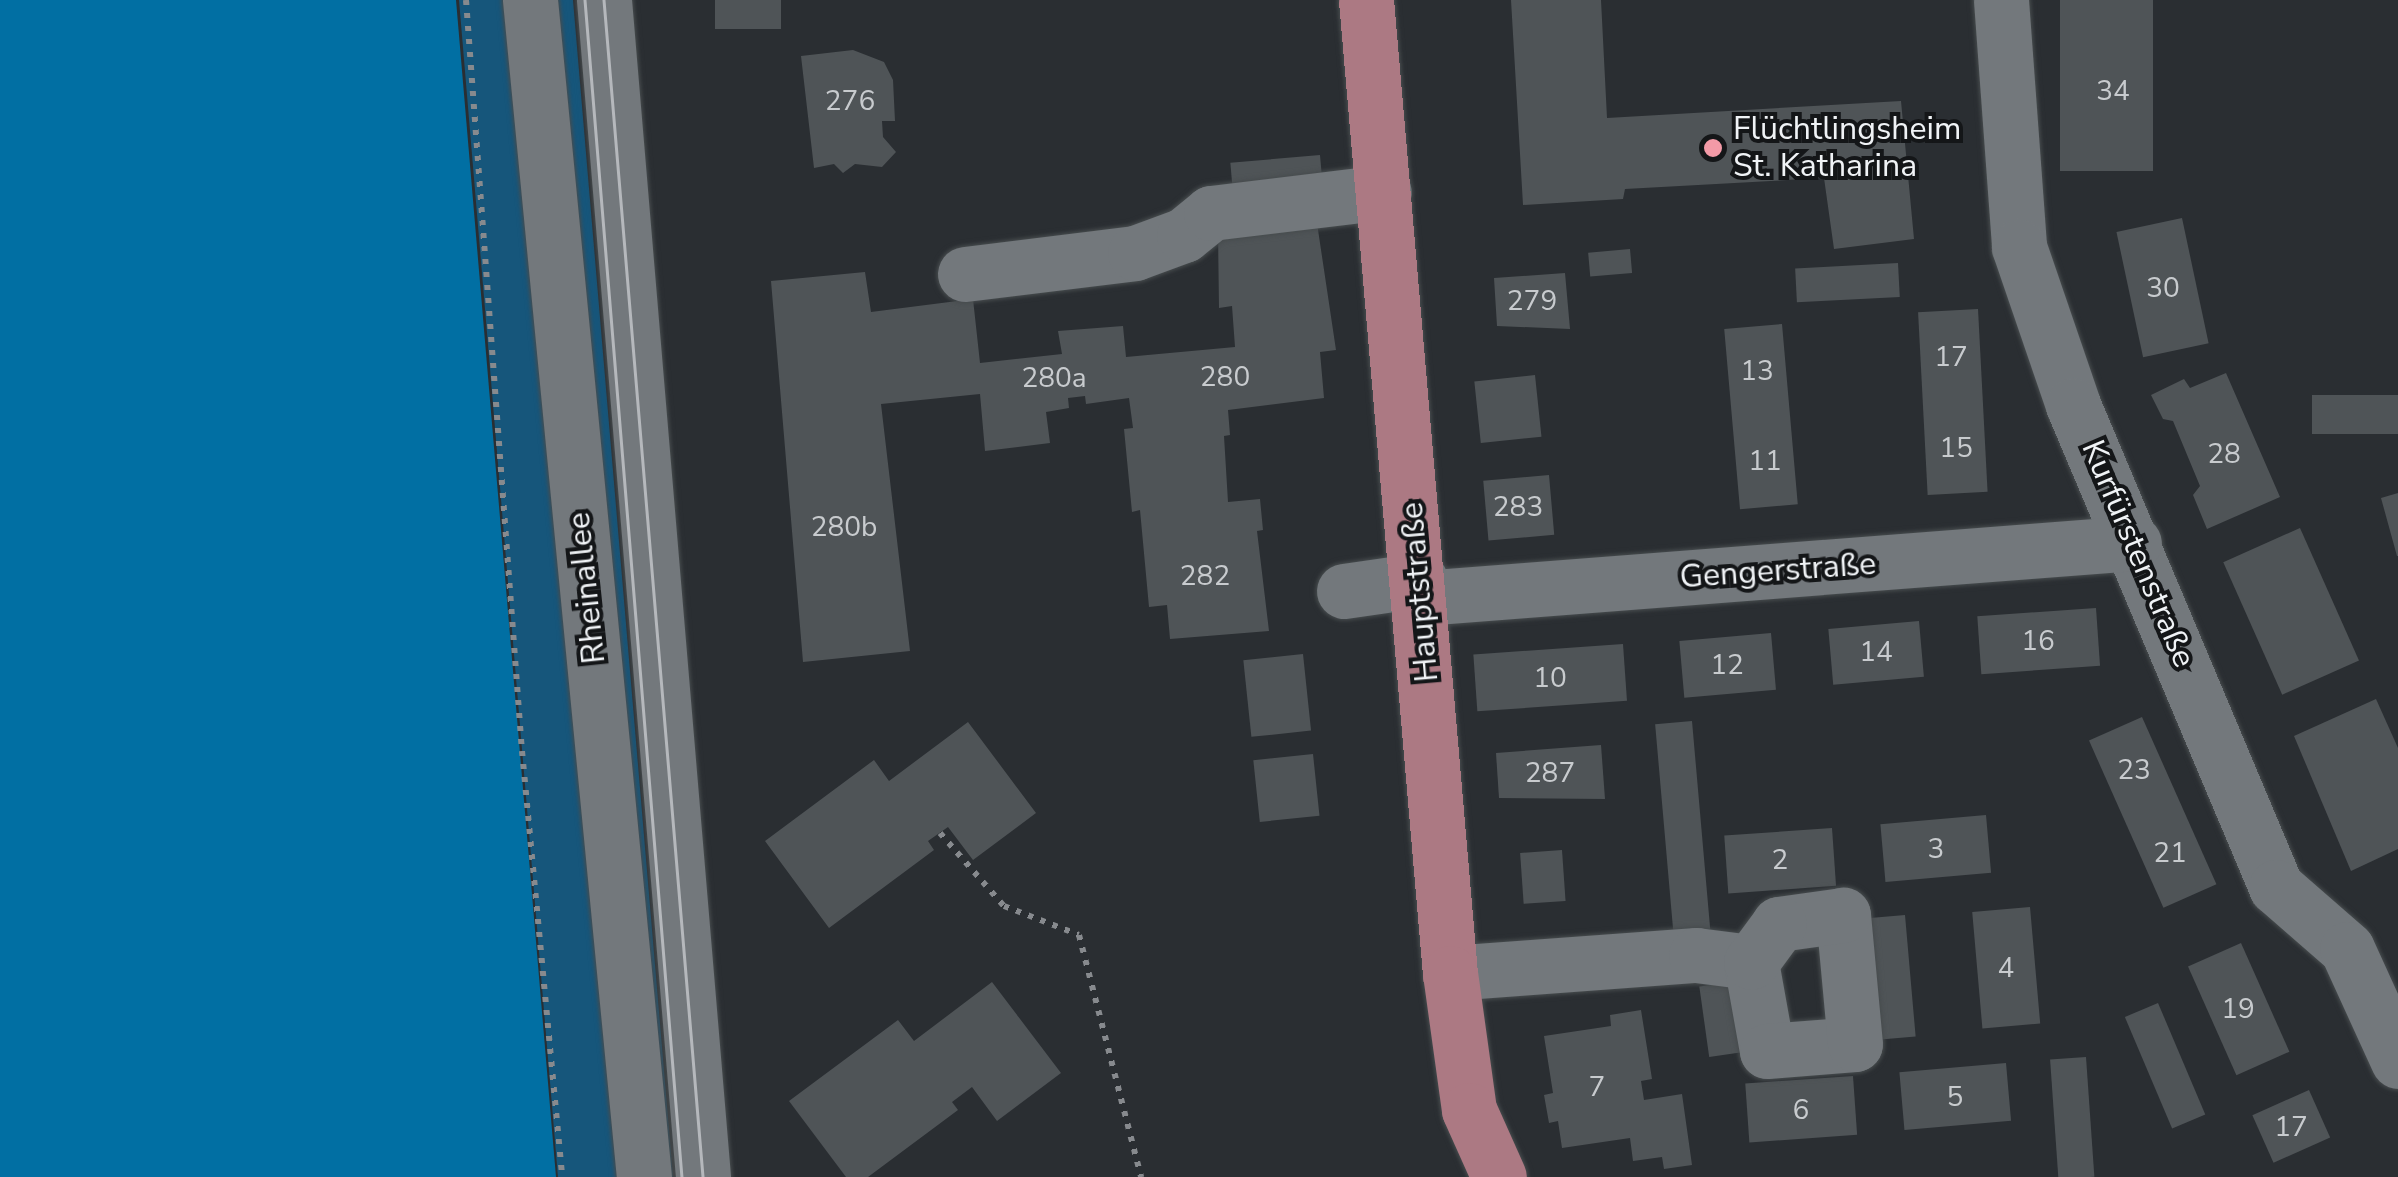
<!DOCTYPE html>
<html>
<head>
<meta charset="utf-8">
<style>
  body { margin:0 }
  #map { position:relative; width:2398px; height:1177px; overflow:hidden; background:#2a2e32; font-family:"Nunito Sans",sans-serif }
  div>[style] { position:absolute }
  .green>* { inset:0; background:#16567b }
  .water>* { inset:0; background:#016fa3 }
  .building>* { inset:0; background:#4f5457; transform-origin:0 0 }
  .path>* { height:6px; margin-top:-3px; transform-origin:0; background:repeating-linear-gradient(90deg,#878a8e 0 5px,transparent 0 13px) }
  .roads { filter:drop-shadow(0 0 2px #474c4e) drop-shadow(0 0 2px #474c4e) }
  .minor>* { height:55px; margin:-27.5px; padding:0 27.5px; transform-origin:27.5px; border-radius:27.5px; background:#73787c }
  .major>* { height:55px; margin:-27.5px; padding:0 27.5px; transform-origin:27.5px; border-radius:27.5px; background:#ac7983 }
  .tram>* { height:2.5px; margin:-1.25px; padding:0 1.25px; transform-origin:1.25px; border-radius:1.25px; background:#b5b8bc }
  .dots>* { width:28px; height:28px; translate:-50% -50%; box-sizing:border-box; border:5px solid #141618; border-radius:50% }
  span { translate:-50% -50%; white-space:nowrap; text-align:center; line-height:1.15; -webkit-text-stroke:8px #141618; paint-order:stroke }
  .number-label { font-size:28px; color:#c8cbce }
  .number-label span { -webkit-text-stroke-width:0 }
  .poi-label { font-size:32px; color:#f0f3f6 }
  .left { translate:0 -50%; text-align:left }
  .street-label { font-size:32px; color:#f0f3f6 }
</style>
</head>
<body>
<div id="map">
  <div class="green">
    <i style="clip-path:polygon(459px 0,503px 0,623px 1177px,558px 1177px)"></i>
    <i style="clip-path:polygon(544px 0,573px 0,673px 1177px,659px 1177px)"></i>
  </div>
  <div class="water">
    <i style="clip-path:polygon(0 0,456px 0,556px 1177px,0 1177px)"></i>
  </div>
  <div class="building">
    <i style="left:715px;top:0;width:66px;height:29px"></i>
    <i style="clip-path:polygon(1511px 0,1601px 0,1607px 118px,1901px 101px,1914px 239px,1834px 249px,1824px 178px,1625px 189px,1623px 199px,1523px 205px)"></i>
    <i style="left:2060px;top:0;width:93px;height:171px"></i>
    <i style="clip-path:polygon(853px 50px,884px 62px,893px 80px,895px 121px,882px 121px,883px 137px,896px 152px,882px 167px,855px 164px,843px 173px,834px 164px,814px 168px,801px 56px)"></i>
    <i style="left:1320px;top:155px;width:35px;height:90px;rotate:85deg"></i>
    <i style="left:2182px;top:218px;width:128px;height:67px;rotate:78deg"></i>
    <i style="clip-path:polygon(1317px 223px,1336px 350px,1320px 352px,1324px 398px,1228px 410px,1230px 435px,1224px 436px,1228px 502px,1260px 499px,1263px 530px,1257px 531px,1269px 631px,1170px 639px,1167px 605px,1149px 607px,1140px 510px,1132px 512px,1124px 429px,1133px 428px,1129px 398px,1086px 404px,1085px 396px,1068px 398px,1069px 408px,1046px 412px,1050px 443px,985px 451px,980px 394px,881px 404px,910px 651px,803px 662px,771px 281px,865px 272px,871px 312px,973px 299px,980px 363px,1062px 354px,1058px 331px,1123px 326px,1126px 357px,1235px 347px,1232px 306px,1219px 308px,1218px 233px)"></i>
    <i style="left:1630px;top:249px;width:24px;height:42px;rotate:85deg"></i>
    <i style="left:1898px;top:263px;width:34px;height:103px;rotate:87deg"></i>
    <i style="clip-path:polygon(1565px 273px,1570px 329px,1497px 326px,1494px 278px)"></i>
    <i style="left:1978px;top:309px;width:183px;height:60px;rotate:87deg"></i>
    <i style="left:1782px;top:324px;width:181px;height:58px;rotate:85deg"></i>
    <i style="clip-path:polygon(2226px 373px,2280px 497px,2207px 529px,2193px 495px,2200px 486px,2173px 421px,2163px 419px,2151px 395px,2184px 379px,2190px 388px)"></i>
    <i style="left:1535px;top:375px;width:62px;height:61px;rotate:84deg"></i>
    <i style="left:2398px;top:395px;width:39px;height:86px;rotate:90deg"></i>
    <i style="left:1549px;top:475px;width:60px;height:66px;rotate:85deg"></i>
    <i style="clip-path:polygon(2398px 493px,2398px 556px,2397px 556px,2381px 498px)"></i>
    <i style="left:2300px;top:528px;width:145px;height:84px;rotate:66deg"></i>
    <i style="left:2096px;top:608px;width:58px;height:119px;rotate:86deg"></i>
    <i style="left:1919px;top:621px;width:56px;height:91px;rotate:85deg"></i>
    <i style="left:1771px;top:633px;width:57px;height:92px;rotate:85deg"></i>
    <i style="left:1623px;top:644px;width:57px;height:150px;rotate:86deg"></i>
    <i style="left:1303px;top:654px;width:77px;height:60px;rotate:84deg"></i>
    <i style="clip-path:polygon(2376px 699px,2398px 748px,2398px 849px,2351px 871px,2294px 736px)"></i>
    <i style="left:2142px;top:717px;width:183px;height:58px;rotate:66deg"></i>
    <i style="left:1692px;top:721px;width:209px;height:37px;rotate:85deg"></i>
    <i style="clip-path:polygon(968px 722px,1036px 813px,973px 860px,948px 827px,928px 841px,934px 850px,829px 928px,765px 841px,874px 760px,889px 781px)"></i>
    <i style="clip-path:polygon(1601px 745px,1605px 799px,1499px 798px,1496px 753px)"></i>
    <i style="left:1313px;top:754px;width:62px;height:60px;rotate:84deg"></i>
    <i style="left:1986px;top:815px;width:58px;height:106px;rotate:85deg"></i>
    <i style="left:1832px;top:828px;width:58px;height:108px;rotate:86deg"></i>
    <i style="left:1562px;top:850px;width:51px;height:42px;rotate:86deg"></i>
    <i style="left:2030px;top:907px;width:117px;height:58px;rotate:85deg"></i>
    <i style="left:1905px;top:915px;width:122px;height:35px;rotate:85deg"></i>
    <i style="left:2241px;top:943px;width:119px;height:58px;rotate:66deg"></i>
    <i style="clip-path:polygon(992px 982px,1061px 1073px,997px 1121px,972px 1087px,952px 1102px,958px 1110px,868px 1177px,846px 1177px,789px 1101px,898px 1020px,914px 1041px)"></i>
    <i style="left:1732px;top:982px;width:71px;height:33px;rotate:82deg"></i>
    <i style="left:2158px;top:1003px;width:121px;height:36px;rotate:67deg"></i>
    <i style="clip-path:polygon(1641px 1010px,1652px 1079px,1641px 1081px,1644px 1100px,1682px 1094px,1692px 1165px,1664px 1169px,1662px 1157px,1633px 1161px,1630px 1138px,1562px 1148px,1558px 1121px,1549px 1123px,1544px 1095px,1553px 1093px,1544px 1036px,1611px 1026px,1610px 1015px)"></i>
    <i style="left:2086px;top:1057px;width:120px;height:36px;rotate:86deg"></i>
    <i style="left:2006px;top:1063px;width:58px;height:107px;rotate:85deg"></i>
    <i style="left:1853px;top:1076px;width:59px;height:108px;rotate:86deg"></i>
    <i style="left:2309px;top:1090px;width:52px;height:62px;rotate:66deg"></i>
  </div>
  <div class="path">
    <i style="left:466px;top:0;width:753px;rotate:85.74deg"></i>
    <i style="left:522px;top:751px;width:428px;rotate:84.6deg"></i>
    <i style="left:940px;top:833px;width:97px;rotate:48.8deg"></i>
    <i style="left:1004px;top:906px;width:80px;rotate:21.1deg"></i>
    <i style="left:1079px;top:935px;width:250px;rotate:75.6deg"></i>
  </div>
  <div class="roads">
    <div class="minor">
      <i style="left:530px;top:0;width:1183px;rotate:84.47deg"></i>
      <i style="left:604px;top:0;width:1181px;rotate:85.19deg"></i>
      <i style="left:2001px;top:0;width:248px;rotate:85.8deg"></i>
      <i style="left:2019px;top:247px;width:167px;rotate:71.1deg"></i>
      <i style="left:2073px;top:405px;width:523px;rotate:67.16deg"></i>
      <i style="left:2276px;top:887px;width:94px;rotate:41.1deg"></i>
      <i style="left:2347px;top:949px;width:123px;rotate:65.5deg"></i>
      <i style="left:965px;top:274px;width:171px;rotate:-7deg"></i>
      <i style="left:1135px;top:253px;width:52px;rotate:-20.2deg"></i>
      <i style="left:1184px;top:235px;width:35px;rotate:-39deg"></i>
      <i style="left:1211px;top:213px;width:174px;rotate:-6.9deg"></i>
      <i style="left:1344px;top:591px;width:77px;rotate:-8.2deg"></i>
      <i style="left:1422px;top:598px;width:714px;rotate:-4.42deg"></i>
      <i style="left:1450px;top:973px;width:247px;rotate:-4.2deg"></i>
      <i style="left:1696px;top:955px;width:55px;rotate:7.3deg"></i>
      <i style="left:1751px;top:962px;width:90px;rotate:79.8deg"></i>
      <i style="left:1767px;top:1051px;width:88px;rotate:-4.5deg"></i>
      <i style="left:1855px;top:1044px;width:130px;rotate:-95.3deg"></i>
      <i style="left:1843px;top:915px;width:65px;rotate:172deg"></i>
      <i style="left:1779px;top:924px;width:47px;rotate:126.4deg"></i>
    </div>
    <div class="major">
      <i style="left:1366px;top:0;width:977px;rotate:85.07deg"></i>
      <i style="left:1450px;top:973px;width:138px;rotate:82.1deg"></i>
      <i style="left:1469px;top:1110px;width:73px;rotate:65.9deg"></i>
    </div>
  </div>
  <div class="tram">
    <i style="left:585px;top:0;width:1181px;rotate:85.29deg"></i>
    <i style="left:604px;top:0;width:1181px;rotate:85.19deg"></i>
  </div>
  <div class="dots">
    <i style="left:1713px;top:148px;background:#f39aa7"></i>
  </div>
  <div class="number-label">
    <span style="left:2113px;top:91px">34</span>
    <span style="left:850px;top:101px">276</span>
    <span style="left:2163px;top:288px">30</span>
    <span style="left:1532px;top:301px">279</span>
    <span style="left:1951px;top:357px">17</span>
    <span style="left:1757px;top:371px">13</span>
    <span style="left:1225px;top:377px">280</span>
    <span style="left:1054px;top:378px">280a</span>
    <span style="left:1956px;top:448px">15</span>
    <span style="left:2224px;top:454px">28</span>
    <span style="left:1765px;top:461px">11</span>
    <span style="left:1518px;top:507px">283</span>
    <span style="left:844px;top:527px">280b</span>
    <span style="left:1205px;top:576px">282</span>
    <span style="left:2038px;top:641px">16</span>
    <span style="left:1876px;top:652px">14</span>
    <span style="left:1727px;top:665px">12</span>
    <span style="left:1550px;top:678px">10</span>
    <span style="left:2134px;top:770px">23</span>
    <span style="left:1550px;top:773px">287</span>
    <span style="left:1936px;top:849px">3</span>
    <span style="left:2170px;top:853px">21</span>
    <span style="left:1780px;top:860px">2</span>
    <span style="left:2006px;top:968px">4</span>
    <span style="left:2238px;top:1009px">19</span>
    <span style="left:1597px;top:1087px">7</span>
    <span style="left:1955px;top:1097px">5</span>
    <span style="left:1801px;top:1110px">6</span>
    <span style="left:2291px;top:1127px">17</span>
  </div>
  <div class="poi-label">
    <span class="left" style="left:1733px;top:148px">Flüchtlingsheim<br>St. Katharina</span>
  </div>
  <div class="street-label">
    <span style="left:2138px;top:554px;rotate:67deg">Kurfürstenstraße</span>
    <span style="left:1778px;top:571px;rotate:-4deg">Gengerstraße</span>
    <span style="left:587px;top:588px;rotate:-96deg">Rheinallee</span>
    <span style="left:1420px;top:592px;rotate:-95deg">Hauptstraße</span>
  </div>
</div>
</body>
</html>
